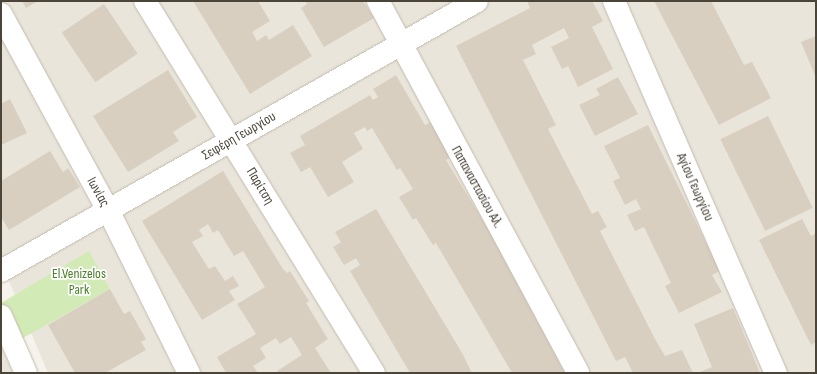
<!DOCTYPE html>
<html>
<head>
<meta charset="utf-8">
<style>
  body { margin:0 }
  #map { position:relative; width:817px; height:374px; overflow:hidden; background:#f6f3ec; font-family:"Sofia Sans Condensed",sans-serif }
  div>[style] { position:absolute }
  .residential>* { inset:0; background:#eae5da }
  .green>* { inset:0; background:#d2eab5 }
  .building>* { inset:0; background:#d8cfc1; transform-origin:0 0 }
  .roads { filter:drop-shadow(0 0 1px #c2bbae) drop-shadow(0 0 1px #c2bbae) }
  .minor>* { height:22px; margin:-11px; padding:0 11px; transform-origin:11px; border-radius:11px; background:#fff }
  span { translate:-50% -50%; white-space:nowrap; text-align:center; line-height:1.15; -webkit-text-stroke:3.5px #fff; paint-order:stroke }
  .street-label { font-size:14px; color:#4b4439 }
  .park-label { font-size:14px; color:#4a7f2a }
  .frame { position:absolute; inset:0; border:2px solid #4b4439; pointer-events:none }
</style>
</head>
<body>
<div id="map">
  <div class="residential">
    <i style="clip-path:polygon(1px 1px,816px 1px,816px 373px,48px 373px,1px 262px)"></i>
    <i style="clip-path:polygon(1px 346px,13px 373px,1px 373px)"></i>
  </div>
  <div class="green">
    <i style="clip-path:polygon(89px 251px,110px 289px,14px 343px,1px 316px,1px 303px)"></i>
  </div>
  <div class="building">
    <i style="clip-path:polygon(22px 1px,38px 1px,26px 8px)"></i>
    <i style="clip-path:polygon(193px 1px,258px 1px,270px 21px,252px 32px,257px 41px,266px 35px,269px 40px,293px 25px,312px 56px,250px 94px)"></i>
    <i style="clip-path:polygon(306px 1px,363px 1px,374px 18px,324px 47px,301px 8px,307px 4px)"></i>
    <i style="clip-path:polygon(527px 1px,592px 1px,603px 21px,592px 27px,613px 69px,578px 87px,568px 66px,562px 69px,551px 47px,569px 38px,564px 28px,532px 45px,536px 54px,523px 60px,556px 125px,548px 129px,592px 214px,598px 211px,607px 227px,600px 231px,656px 341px,665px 356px,682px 350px,693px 373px,633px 373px,625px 357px,616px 361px,456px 46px,530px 8px)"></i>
    <i style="clip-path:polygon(654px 1px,711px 1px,744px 65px,752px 62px,771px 98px,719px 125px)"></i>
    <i style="left:104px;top:4px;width:60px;height:51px;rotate:56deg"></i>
    <i style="clip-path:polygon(816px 36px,816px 78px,801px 42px)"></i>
    <i style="clip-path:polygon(168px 70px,197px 117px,173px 132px,179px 141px,128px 172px,93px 116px)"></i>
    <i style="clip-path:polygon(396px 75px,425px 125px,431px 122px,452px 156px,446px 160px,488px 229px,565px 373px,512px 373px,436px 243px,433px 245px,416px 218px,413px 220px,399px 197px,413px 189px,400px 168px,397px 170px,372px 128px,367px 131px,365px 127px,354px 133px,363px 149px,342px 162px,354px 182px,328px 197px,310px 167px,301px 172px,290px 153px,305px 145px,300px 136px,370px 95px,373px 100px,378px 97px,373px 89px)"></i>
    <i style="clip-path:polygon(618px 77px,638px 114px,595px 136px,579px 105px,600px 95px,596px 89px)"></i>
    <i style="clip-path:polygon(10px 99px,27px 133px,1px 145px,1px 104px)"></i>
    <i style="left:768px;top:116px;width:102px;height:53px;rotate:64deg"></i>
    <i style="clip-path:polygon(648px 125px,720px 271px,712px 275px,722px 292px,679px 313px,665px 286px,671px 283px,644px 227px,635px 231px,627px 215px,641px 209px,636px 199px,625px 205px,613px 181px,620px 178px,604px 146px)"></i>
    <i style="clip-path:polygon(50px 151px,63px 172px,68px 168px,80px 187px,9px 230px,1px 217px,1px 181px)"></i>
    <i style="clip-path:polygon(223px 171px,283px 269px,287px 273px,290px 271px,309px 301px,306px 303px,328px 339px,315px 348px,331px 373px,278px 373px,277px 371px,302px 355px,291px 337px,280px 344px,276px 338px,260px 348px,266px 358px,253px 366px,258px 373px,226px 373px,217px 357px,256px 334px,237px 304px,265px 287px,243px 251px,234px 256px,218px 230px,213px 233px,208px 224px,199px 230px,203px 236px,192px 242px,209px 269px,215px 266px,225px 281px,233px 276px,239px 286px,229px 291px,235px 300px,202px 320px,142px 221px)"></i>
    <i style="clip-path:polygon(376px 209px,462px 353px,472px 373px,410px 373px,350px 271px,360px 265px,356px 258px,344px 265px,333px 247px,341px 242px,335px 232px)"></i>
    <i style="clip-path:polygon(802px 219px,811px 236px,816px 233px,816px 342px,811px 345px,759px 240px)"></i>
    <i style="clip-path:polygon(110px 289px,124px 314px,130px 311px,146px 339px,141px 342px,146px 350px,105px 373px,75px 373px,48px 325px)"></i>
    <i style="clip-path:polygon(733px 308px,760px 373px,697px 373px,712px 367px,694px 324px)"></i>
  </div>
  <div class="roads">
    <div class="minor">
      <i style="left:145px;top:1px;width:437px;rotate:58.4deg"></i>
      <i style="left:378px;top:1px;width:422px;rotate:61.7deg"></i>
      <i style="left:614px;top:1px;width:406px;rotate:66.5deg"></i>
      <i style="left:1px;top:14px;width:226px;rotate:61.4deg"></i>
      <i style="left:109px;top:212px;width:180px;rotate:63.6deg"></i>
      <i style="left:1px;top:271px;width:547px;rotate:-29.56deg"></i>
      <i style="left:1px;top:316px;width:62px;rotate:66.3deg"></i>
    </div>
  </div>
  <div class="street-label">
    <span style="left:239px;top:136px;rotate:-30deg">Σεφέρη Γεωργίου</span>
    <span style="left:260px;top:186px;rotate:59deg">Παρίτση</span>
    <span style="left:477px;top:187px;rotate:61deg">Παπαναστασίου Αλ.</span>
    <span style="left:695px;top:187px;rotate:66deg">Αγίου Γεωργίου</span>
    <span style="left:98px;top:192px;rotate:61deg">Ιωνίας</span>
  </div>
  <div class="park-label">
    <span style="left:79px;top:282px">El.Venizelos<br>Park</span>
  </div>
  <div class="frame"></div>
</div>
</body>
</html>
